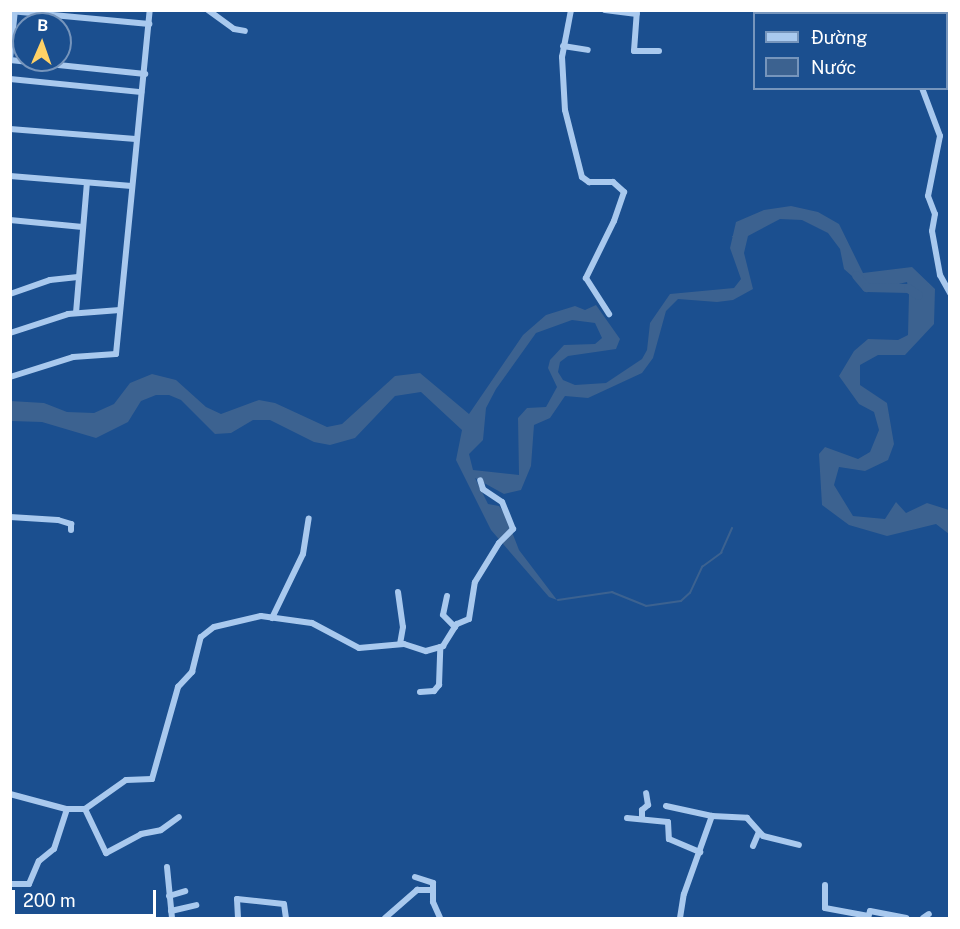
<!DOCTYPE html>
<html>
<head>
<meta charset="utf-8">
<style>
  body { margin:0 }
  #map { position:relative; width:960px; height:929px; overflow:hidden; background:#1b4f8f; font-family:"Public Sans",sans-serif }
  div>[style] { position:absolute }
  .water>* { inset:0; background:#3c6290 }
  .stream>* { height:1.5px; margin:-0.75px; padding:0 0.75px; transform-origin:0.75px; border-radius:0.75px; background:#3c6290 }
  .river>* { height:9px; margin:-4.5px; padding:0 4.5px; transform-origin:4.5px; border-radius:4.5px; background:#3c6290 }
  .minor>* { height:6px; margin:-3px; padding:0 3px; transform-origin:3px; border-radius:3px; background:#a9c9ee }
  span { translate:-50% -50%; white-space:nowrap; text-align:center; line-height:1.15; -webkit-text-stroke:4.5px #1b4f8f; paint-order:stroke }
  .frame { position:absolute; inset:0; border:12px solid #fff; pointer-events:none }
  .legend { position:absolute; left:753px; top:12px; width:195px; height:78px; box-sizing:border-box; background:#1b4f8f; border:2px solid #7695bc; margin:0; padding:8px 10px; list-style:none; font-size:18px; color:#fff }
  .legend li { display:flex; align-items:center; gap:12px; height:30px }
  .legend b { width:30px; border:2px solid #7695bc }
  .north { position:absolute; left:12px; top:12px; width:60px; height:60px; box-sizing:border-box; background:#1b4f8f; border:2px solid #7695bc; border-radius:50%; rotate:2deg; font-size:16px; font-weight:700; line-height:24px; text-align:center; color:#fff }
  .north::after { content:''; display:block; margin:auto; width:21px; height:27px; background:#ffd166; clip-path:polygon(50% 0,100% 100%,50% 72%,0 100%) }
  .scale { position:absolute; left:12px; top:890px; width:144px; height:27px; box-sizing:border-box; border:3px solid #fff; border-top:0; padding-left:8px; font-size:18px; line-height:21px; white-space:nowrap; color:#fff; -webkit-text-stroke:4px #1b4f8f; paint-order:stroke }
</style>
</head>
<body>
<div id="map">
  <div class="water">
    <i style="clip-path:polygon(evenodd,791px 206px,818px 212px,839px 224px,863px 273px,912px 267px,935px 289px,934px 324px,905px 355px,878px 355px,860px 365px,860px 385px,887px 403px,894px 444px,888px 460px,865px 471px,839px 467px,834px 485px,853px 516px,885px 519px,896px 502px,906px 513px,927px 503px,949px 510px,949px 534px,936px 524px,887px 536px,849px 525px,822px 505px,819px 454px,825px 447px,858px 459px,870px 452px,879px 430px,874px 412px,859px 404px,839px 376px,854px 351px,868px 339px,898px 340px,908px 335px,909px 293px,907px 282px,882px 288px,861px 284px,844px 269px,840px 249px,828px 233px,802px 220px,780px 219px,748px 236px,744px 253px,753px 289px,733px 300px,717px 302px,678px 299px,666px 311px,653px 358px,642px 373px,588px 398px,565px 396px,550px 418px,534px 425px,531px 466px,521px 490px,504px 494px,475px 478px,488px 504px,499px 506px,505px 514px,519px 550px,557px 600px,549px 597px,491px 530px,456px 460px,462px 430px,421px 392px,395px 396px,355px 438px,330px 445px,314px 442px,270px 420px,253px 420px,231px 433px,215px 434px,181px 400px,169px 395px,156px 395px,141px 401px,128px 422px,96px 438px,42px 422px,11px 421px,10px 401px,44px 403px,67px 412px,94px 413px,114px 404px,130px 383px,152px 374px,176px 380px,206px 407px,221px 414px,259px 400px,275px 403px,327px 427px,342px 424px,395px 376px,420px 373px,469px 414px,523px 335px,546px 315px,575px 306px,585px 310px,596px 305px,620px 339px,616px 349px,568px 356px,560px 362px,558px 372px,563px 380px,575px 385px,606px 383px,642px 359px,647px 350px,650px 323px,670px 294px,734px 288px,741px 279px,730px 248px,736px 222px,764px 210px,791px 206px,572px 320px,595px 323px,602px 338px,595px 344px,564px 345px,550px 360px,548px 368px,557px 387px,546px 407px,527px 408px,518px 418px,519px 475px,473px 470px,469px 454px,483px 440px,486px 408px,496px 389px,536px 333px,572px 320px)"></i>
  </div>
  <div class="stream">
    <i style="left:558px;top:600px;width:55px;rotate:-8.4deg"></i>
    <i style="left:612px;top:592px;width:37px;rotate:22deg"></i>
    <i style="left:646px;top:606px;width:35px;rotate:-8deg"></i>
    <i style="left:681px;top:601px;width:12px;rotate:-42deg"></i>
    <i style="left:690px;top:593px;width:29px;rotate:-65deg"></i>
    <i style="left:702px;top:567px;width:24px;rotate:-36deg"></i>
    <i style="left:721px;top:553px;width:27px;rotate:-66deg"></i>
  </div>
  <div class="river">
    <i style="left:856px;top:275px;width:16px;rotate:50deg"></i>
    <i style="left:866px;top:287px;width:42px;rotate:1.4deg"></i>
    <i style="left:908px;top:288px;width:12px;rotate:35deg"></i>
  </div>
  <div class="minor">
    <i style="left:208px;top:10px;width:32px;rotate:36deg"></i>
    <i style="left:234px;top:29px;width:11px;rotate:10deg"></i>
    <i style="left:571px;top:10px;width:48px;rotate:100.8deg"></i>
    <i style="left:562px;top:57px;width:53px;rotate:86.8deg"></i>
    <i style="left:565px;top:110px;width:69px;rotate:75.8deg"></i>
    <i style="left:582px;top:177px;width:9px;rotate:36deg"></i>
    <i style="left:589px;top:182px;width:24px"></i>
    <i style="left:613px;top:182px;width:15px;rotate:42deg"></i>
    <i style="left:624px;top:192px;width:31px;rotate:109deg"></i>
    <i style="left:614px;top:221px;width:64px;rotate:116.2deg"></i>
    <i style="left:586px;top:278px;width:43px;rotate:57.4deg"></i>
    <i style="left:605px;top:10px;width:32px;rotate:7deg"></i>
    <i style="left:637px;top:10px;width:41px;rotate:94.2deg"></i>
    <i style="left:634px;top:51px;width:25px"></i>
    <i style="left:890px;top:10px;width:4px;rotate:76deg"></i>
    <i style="left:10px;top:11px;width:140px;rotate:5.3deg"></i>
    <i style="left:563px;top:46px;width:25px;rotate:9deg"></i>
    <i style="left:10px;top:59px;width:49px;rotate:-84.2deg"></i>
    <i style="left:10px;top:60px;width:136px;rotate:5.9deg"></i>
    <i style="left:10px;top:79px;width:132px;rotate:5.7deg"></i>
    <i style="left:922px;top:88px;width:51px;rotate:69.4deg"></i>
    <i style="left:940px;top:136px;width:61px;rotate:101.3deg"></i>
    <i style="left:928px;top:196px;width:19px;rotate:69deg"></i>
    <i style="left:935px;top:214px;width:17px;rotate:100deg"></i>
    <i style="left:932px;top:231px;width:45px;rotate:79.7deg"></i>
    <i style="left:940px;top:275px;width:21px;rotate:61deg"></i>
    <i style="left:10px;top:129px;width:126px;rotate:4.5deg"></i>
    <i style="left:10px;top:176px;width:122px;rotate:4.7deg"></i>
    <i style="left:10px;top:220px;width:73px;rotate:5.5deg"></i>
    <i style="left:10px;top:294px;width:42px;rotate:-19.3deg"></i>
    <i style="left:50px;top:280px;width:28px;rotate:-6deg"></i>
    <i style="left:76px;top:313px;width:130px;rotate:-85.2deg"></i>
    <i style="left:10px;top:333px;width:61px;rotate:-18.1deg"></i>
    <i style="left:68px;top:314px;width:52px;rotate:-4.4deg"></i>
    <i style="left:10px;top:377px;width:66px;rotate:-17.6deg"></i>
    <i style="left:73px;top:357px;width:43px;rotate:-4deg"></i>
    <i style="left:116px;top:354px;width:346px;rotate:-84.4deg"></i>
    <i style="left:10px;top:517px;width:48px;rotate:3.6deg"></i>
    <i style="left:58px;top:520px;width:14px;rotate:17deg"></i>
    <i style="left:71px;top:524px;width:6px;rotate:90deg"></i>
    <i style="left:398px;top:592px;width:35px;rotate:82deg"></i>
    <i style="left:403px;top:627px;width:17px;rotate:100deg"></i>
    <i style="left:447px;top:596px;width:19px;rotate:102deg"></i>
    <i style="left:443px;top:615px;width:17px;rotate:45deg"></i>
    <i style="left:272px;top:618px;width:71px;rotate:-64.2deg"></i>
    <i style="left:303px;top:554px;width:36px;rotate:-81deg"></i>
    <i style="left:420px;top:692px;width:14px;rotate:-4deg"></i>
    <i style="left:434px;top:691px;width:8px;rotate:-50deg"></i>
    <i style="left:439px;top:685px;width:38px;rotate:-88deg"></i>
    <i style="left:10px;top:794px;width:58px;rotate:15deg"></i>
    <i style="left:66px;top:809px;width:19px"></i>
    <i style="left:85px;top:809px;width:50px;rotate:-35.3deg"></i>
    <i style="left:126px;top:780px;width:26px;rotate:-2deg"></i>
    <i style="left:152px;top:779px;width:96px;rotate:-74.2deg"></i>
    <i style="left:178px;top:687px;width:21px;rotate:-47deg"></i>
    <i style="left:192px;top:672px;width:36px;rotate:-76deg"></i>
    <i style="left:201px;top:637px;width:16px;rotate:-38deg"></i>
    <i style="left:214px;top:627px;width:48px;rotate:-13.2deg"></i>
    <i style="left:261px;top:616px;width:51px;rotate:7.8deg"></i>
    <i style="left:312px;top:623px;width:53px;rotate:28deg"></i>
    <i style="left:359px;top:648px;width:45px;rotate:-5.1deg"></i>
    <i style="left:404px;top:644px;width:23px;rotate:18deg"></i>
    <i style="left:426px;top:651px;width:18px;rotate:-16deg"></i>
    <i style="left:443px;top:646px;width:26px;rotate:-58deg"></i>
    <i style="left:457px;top:624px;width:13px;rotate:-23deg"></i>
    <i style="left:469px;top:619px;width:37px;rotate:-81deg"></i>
    <i style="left:475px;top:582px;width:46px;rotate:-58.4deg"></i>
    <i style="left:499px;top:543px;width:20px;rotate:-45deg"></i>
    <i style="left:513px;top:529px;width:29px;rotate:-112deg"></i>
    <i style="left:502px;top:502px;width:23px;rotate:-146deg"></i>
    <i style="left:483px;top:489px;width:9px;rotate:-108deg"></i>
    <i style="left:666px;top:806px;width:47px;rotate:12.3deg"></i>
    <i style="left:712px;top:816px;width:35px;rotate:3deg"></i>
    <i style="left:747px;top:818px;width:24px;rotate:48deg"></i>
    <i style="left:763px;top:836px;width:37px;rotate:14deg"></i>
    <i style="left:85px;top:809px;width:49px;rotate:64.5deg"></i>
    <i style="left:106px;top:853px;width:40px;rotate:-28deg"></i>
    <i style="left:141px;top:834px;width:20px;rotate:-11deg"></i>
    <i style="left:161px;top:830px;width:22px;rotate:-36deg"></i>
    <i style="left:627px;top:818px;width:41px;rotate:5.6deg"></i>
    <i style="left:668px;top:822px;width:17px;rotate:87deg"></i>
    <i style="left:669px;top:839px;width:34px;rotate:23deg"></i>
    <i style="left:642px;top:819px;width:9px;rotate:-90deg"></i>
    <i style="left:642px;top:810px;width:8px;rotate:-40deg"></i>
    <i style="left:648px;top:805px;width:12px;rotate:-99deg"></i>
    <i style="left:753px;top:846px;width:15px;rotate:-67deg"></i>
    <i style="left:167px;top:867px;width:51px;rotate:84.4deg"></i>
    <i style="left:415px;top:877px;width:19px;rotate:18deg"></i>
    <i style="left:433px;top:883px;width:19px;rotate:90deg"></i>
    <i style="left:433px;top:902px;width:17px;rotate:66deg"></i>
    <i style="left:10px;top:884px;width:19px"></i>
    <i style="left:29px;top:884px;width:25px;rotate:-67deg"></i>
    <i style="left:39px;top:861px;width:19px;rotate:-39deg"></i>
    <i style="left:54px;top:849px;width:42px;rotate:-72deg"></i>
    <i style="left:825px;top:885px;width:23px;rotate:90deg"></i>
    <i style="left:825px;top:908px;width:44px;rotate:10.5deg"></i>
    <i style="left:169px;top:896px;width:17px;rotate:-17deg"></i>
    <i style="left:171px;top:911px;width:26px;rotate:-13deg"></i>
    <i style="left:238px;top:918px;width:19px;rotate:-93deg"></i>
    <i style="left:237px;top:899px;width:47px;rotate:6.1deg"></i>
    <i style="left:284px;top:904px;width:14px;rotate:82deg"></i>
    <i style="left:385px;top:918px;width:43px;rotate:-41.2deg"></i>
    <i style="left:417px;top:890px;width:16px"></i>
    <i style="left:680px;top:918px;width:24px;rotate:-81deg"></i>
    <i style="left:684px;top:894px;width:83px;rotate:-70.3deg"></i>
    <i style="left:868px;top:918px;width:7px;rotate:-74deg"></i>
    <i style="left:870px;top:911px;width:37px;rotate:11deg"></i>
    <i style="left:923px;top:918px;width:7px;rotate:-34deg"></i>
  </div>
  <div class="frame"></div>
  <ul class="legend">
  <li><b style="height:8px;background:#a9c9ee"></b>Đường</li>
  <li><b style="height:16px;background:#3c6290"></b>Nước</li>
  </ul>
  <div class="north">B</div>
  <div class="scale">200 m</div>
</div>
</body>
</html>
